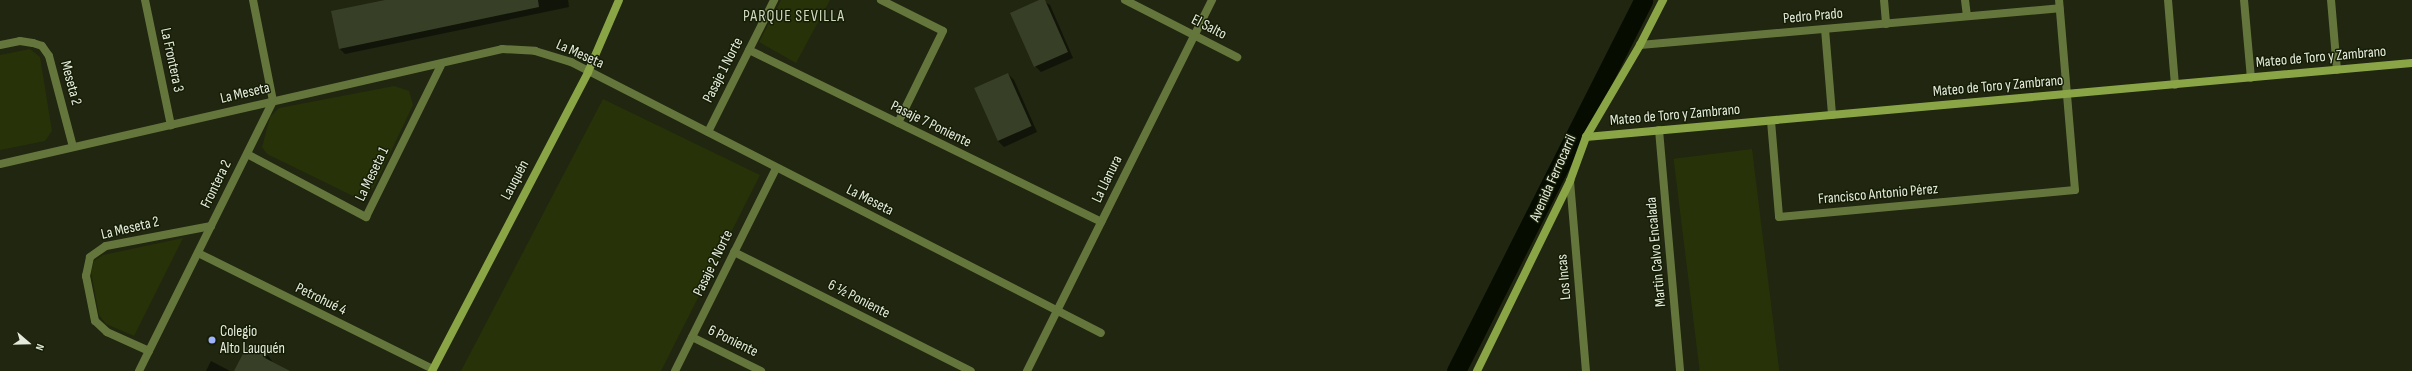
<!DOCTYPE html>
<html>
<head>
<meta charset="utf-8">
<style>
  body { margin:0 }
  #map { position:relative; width:2412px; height:371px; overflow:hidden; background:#20260f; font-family:"Sofia Sans Condensed",sans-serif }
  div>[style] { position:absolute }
  .green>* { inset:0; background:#273208; transform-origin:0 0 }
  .shadow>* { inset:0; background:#0007 }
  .canal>* { height:19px; margin:-9.5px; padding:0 9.5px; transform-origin:9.5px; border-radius:9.5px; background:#060c00 }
  .building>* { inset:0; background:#383f27; transform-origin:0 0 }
  .street>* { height:8px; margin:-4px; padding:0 4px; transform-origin:4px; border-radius:4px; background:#65763d }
  .secondary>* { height:8px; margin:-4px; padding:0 4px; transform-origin:4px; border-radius:4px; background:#8aa546 }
  .dots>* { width:11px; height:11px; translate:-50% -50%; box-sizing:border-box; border:2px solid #161d06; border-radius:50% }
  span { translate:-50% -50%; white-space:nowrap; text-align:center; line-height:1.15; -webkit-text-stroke:3px #161d06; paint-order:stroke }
  .street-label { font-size:15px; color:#e5ebdc }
  .poi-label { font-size:15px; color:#e5ebdc }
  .left { translate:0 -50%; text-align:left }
  .neighbourhood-label { font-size:16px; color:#d0dbbe; letter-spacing:1px }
  .north { position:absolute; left:8px; top:323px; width:40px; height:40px; -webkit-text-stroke:3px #161d06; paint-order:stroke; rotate:110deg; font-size:11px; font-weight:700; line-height:16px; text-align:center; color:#e5ebdc }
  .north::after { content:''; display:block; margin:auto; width:14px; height:18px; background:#e5ebdc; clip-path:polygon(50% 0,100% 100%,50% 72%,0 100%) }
</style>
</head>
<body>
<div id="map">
  <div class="green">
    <i style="clip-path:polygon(781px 0,830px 0,796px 63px,759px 42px)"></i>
    <i style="clip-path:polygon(30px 49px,40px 57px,52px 131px,45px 141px,0 150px,0 55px)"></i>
    <i style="clip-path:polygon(394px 86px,409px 91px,413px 105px,374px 187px,366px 195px,355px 197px,267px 154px,262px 147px,270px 117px,279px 108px)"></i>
    <i style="clip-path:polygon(603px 99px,760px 175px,661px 371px,461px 371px)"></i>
    <i style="left:1752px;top:149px;width:224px;height:79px;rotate:83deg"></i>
    <i style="clip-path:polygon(183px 238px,134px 336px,106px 324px,99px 315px,91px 272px,94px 261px,103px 255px)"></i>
  </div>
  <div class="shadow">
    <i style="clip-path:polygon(390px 0,568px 0,569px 7px,345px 54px,339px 48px)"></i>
    <i style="clip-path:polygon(1042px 0,1050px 5px,1073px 58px,1041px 72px,1035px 66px)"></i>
    <i style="clip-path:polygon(1008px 74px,1014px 80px,1037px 132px,1004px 147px,998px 141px)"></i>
    <i style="clip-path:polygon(267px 354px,274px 364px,288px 371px,235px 371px)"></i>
    <i style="clip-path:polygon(211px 361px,230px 371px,206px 371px)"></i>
  </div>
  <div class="canal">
    <i style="left:1456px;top:371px;width:415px;rotate:-63.2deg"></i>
  </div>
  <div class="building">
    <i style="clip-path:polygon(385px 0,538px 0,539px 7px,339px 49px,331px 11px)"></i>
    <i style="clip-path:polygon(1039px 0,1045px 0,1068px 52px,1034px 67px,1010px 13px)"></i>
    <i style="left:1008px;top:73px;width:58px;height:37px;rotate:66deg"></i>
    <i style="clip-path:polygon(248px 344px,268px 354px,265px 358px,290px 371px,234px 371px)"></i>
  </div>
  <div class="street">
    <i style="left:145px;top:0;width:128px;rotate:78.3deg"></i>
    <i style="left:881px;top:0;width:69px;rotate:26.6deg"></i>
    <i style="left:943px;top:31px;width:102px;rotate:116.1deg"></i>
    <i style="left:1125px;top:0;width:126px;rotate:27deg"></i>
    <i style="left:1884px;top:0;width:24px;rotate:85deg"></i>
    <i style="left:1965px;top:0;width:16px;rotate:83deg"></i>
    <i style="left:2168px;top:0;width:85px;rotate:85.3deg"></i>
    <i style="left:2244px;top:0;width:78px;rotate:84.9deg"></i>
    <i style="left:2331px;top:0;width:70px;rotate:85.1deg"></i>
    <i style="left:1825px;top:29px;width:86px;rotate:85.3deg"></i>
    <i style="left:0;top:45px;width:20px;rotate:-11deg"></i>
    <i style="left:20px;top:41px;width:13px;rotate:9deg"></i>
    <i style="left:33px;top:43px;width:9px;rotate:18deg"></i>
    <i style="left:42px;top:46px;width:12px;rotate:55deg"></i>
    <i style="left:49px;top:56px;width:94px;rotate:75.2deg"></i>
    <i style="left:1640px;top:45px;width:421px;rotate:-5deg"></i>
    <i style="left:749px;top:50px;width:392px;rotate:26deg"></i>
    <i style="left:1771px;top:121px;width:96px;rotate:85.2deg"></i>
    <i style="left:1779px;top:217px;width:297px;rotate:-5.2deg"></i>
    <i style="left:2075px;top:190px;width:191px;rotate:-94.8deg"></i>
    <i style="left:1659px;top:130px;width:242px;rotate:85deg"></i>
    <i style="left:708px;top:132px;width:148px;rotate:-63.4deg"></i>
    <i style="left:247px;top:154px;width:135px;rotate:27.9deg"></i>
    <i style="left:366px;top:217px;width:169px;rotate:-63.7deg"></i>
    <i style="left:0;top:164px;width:515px;rotate:-12.9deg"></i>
    <i style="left:502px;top:49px;width:33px;rotate:3deg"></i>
    <i style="left:535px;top:51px;width:38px;rotate:17deg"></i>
    <i style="left:571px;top:62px;width:595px;rotate:27.08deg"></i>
    <i style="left:1570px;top:181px;width:191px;rotate:85.2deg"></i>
    <i style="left:734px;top:252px;width:265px;rotate:26.7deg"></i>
    <i style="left:198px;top:253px;width:262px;rotate:26.3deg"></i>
    <i style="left:692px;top:337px;width:77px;rotate:26.2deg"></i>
    <i style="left:149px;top:351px;width:46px;rotate:-155.7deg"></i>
    <i style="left:107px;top:332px;width:16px;rotate:-137deg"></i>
    <i style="left:95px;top:321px;width:46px;rotate:-101.3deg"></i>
    <i style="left:86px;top:276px;width:19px;rotate:-78deg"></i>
    <i style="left:90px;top:257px;width:19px;rotate:-35deg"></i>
    <i style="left:106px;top:246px;width:107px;rotate:-10.8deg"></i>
    <i style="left:139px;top:371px;width:301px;rotate:-63.6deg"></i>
    <i style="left:273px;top:101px;width:103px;rotate:-101.2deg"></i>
    <i style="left:675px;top:371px;width:227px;rotate:-63.5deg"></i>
    <i style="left:1027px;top:371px;width:415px;rotate:-63.5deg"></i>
  </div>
  <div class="secondary">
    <i style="left:1586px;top:137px;width:829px;rotate:-5.12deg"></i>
    <i style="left:432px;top:371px;width:337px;rotate:-62.4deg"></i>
    <i style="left:588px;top:72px;width:78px;rotate:-66.7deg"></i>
    <i style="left:1477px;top:371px;width:212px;rotate:-63.9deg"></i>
    <i style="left:1570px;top:181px;width:47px;rotate:-70deg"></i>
    <i style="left:1586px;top:137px;width:107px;rotate:-59.6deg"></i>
    <i style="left:1640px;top:45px;width:51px;rotate:-62.9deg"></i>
  </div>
  <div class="dots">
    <i style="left:212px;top:340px;background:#a0b3fd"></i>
  </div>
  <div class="street-label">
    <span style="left:1813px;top:16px;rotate:-5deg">Pedro Prado</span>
    <span style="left:1209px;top:27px;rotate:27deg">El Salto</span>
    <span style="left:580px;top:54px;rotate:24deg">La Meseta</span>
    <span style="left:2321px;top:57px;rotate:-5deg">Mateo de Toro y Zambrano</span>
    <span style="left:172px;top:60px;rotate:78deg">La Frontera 3</span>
    <span style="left:723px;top:70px;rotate:-63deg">Pasaje 1 Norte</span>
    <span style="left:71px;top:83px;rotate:75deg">Meseta 2</span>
    <span style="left:1998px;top:86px;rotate:-5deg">Mateo de Toro y Zambrano</span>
    <span style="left:245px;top:93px;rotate:-13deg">La Meseta</span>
    <span style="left:1675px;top:115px;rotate:-5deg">Mateo de Toro y Zambrano</span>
    <span style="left:931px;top:124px;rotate:26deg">Pasaje 7 Poniente</span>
    <span style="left:372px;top:174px;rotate:-64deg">La Meseta 1</span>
    <span style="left:1553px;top:178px;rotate:-66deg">Avenida Ferrocarril</span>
    <span style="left:1107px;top:179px;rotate:-64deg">La Llanura</span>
    <span style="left:515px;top:180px;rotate:-62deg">Lauquén</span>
    <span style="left:216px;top:184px;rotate:-64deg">Frontera 2</span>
    <span style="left:1878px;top:194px;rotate:-5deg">Francisco Antonio Pérez</span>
    <span style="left:870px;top:200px;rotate:27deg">La Meseta</span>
    <span style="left:130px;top:228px;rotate:-13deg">La Meseta 2</span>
    <span style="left:1656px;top:252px;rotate:-95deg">Martin Calvo Encalada</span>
    <span style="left:713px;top:263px;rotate:-64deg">Pasaje 2 Norte</span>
    <span style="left:1564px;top:277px;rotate:-95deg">Los Incas</span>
    <span style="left:321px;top:299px;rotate:26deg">Petrohué 4</span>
    <span style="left:859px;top:299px;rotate:27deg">6 ½ Poniente</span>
    <span style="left:733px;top:341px;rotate:26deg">6 Poniente</span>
  </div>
  <div class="poi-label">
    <span class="left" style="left:220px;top:340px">Colegio<br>Alto Lauquén</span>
  </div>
  <div class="neighbourhood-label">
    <span style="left:794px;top:17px">PARQUE SEVILLA</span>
  </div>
  <div class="north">N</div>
</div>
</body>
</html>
